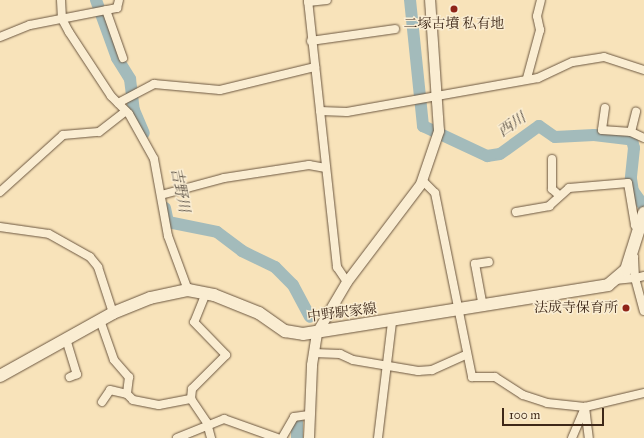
<!DOCTYPE html>
<html>
<head>
<meta charset="utf-8">
<style>
  body { margin:0 }
  #map { position:relative; width:644px; height:438px; overflow:hidden; background:#f8e3ba; font-family:"IM FELL Great Primer","Noto Serif JP",serif }
  div>[style] { position:absolute }
  .river>* { height:12px; margin:-6px; padding:0 6px; transform-origin:6px; border-radius:6px; background:#a3bbbb }
  .roads { filter:drop-shadow(0 0 1px #6c5740) drop-shadow(0 0 1px #6c5740) }
  .minor>* { height:8px; margin:-4px; padding:0 4px; transform-origin:4px; border-radius:4px; background:#faedd2 }
  .tertiary>* { height:10px; margin:-5px; padding:0 5px; transform-origin:5px; border-radius:5px; background:#faedd2 }
  .secondary>* { height:12px; margin:-6px; padding:0 6px; transform-origin:6px; border-radius:6px; background:#faedd2 }
  .dots>* { width:11px; height:11px; translate:-50% -50%; box-sizing:border-box; border:2px solid #faedd2; border-radius:50% }
  span { translate:-50% -50%; white-space:nowrap; text-align:center; line-height:1.15; -webkit-text-stroke:3px #faedd2; paint-order:stroke }
  .poi-label { font-size:14px; color:#3e2818 }
  .right { translate:-100% -50%; text-align:right }
  .street-label { font-size:14px; color:#3e2818 }
  .water-label { font-size:15px; color:#574d41; font-style:italic }
  .scale { position:absolute; left:502px; top:408px; width:102px; height:18px; box-sizing:border-box; border:2px solid #3e2818; border-top:0; padding-left:5px; font-size:12px; line-height:14px; white-space:nowrap; color:#3e2818; -webkit-text-stroke:3px #faedd2; paint-order:stroke }
</style>
</head>
<body>
<div id="map">
  <div class="river">
    <i style="left:96px;top:0;width:62px;rotate:70.1deg"></i>
    <i style="left:117px;top:58px;width:25px;rotate:58deg"></i>
    <i style="left:130px;top:79px;width:31px;rotate:83deg"></i>
    <i style="left:134px;top:110px;width:25px;rotate:67deg"></i>
    <i style="left:410px;top:0;width:127px;rotate:84.1deg"></i>
    <i style="left:423px;top:126px;width:71px;rotate:25.1deg"></i>
    <i style="left:487px;top:156px;width:13px;rotate:-9deg"></i>
    <i style="left:500px;top:154px;width:48px;rotate:-35.7deg"></i>
    <i style="left:539px;top:126px;width:19px;rotate:35deg"></i>
    <i style="left:555px;top:137px;width:39px;rotate:-3deg"></i>
    <i style="left:594px;top:135px;width:38px;rotate:7deg"></i>
    <i style="left:632px;top:140px;width:8px;rotate:76deg"></i>
    <i style="left:634px;top:148px;width:31px;rotate:96deg"></i>
    <i style="left:631px;top:179px;width:12px;rotate:81deg"></i>
    <i style="left:633px;top:191px;width:19px;rotate:54deg"></i>
    <i style="left:165px;top:208px;width:14px;rotate:78deg"></i>
    <i style="left:168px;top:222px;width:50px;rotate:11.5deg"></i>
    <i style="left:217px;top:232px;width:31px;rotate:37deg"></i>
    <i style="left:242px;top:251px;width:37px;rotate:26deg"></i>
    <i style="left:275px;top:267px;width:25px;rotate:45deg"></i>
    <i style="left:293px;top:285px;width:36px;rotate:62deg"></i>
    <i style="left:297px;top:438px;width:16px;rotate:-90deg"></i>
  </div>
  <div class="roads">
    <div class="minor">
      <i style="left:61px;top:0;width:19px;rotate:87deg"></i>
      <i style="left:62px;top:19px;width:15px;rotate:62deg"></i>
      <i style="left:69px;top:32px;width:77px;rotate:56.7deg"></i>
      <i style="left:111px;top:96px;width:25px;rotate:45deg"></i>
      <i style="left:129px;top:114px;width:51px;rotate:60.9deg"></i>
      <i style="left:154px;top:159px;width:78px;rotate:79.7deg"></i>
      <i style="left:168px;top:236px;width:58px;rotate:69.7deg"></i>
      <i style="left:308px;top:0;width:269px;rotate:83.8deg"></i>
      <i style="left:337px;top:267px;width:18px;rotate:56deg"></i>
      <i style="left:308px;top:2px;width:19px;rotate:-6deg"></i>
      <i style="left:106px;top:10px;width:51px;rotate:70.5deg"></i>
      <i style="left:0;top:37px;width:32px;rotate:-22deg"></i>
      <i style="left:30px;top:25px;width:89px;rotate:-11.1deg"></i>
      <i style="left:117px;top:8px;width:8px;rotate:-76deg"></i>
      <i style="left:311px;top:41px;width:85px;rotate:-8.1deg"></i>
      <i style="left:527px;top:78px;width:50px;rotate:-74.8deg"></i>
      <i style="left:540px;top:30px;width:14px;rotate:-102deg"></i>
      <i style="left:537px;top:16px;width:16px;rotate:-76deg"></i>
      <i style="left:118px;top:103px;width:41px;rotate:-27.8deg"></i>
      <i style="left:154px;top:84px;width:66px;rotate:5.2deg"></i>
      <i style="left:220px;top:90px;width:98px;rotate:-13.6deg"></i>
      <i style="left:605px;top:108px;width:22px;rotate:98deg"></i>
      <i style="left:602px;top:130px;width:29px;rotate:4deg"></i>
      <i style="left:631px;top:132px;width:14px;rotate:25deg"></i>
      <i style="left:320px;top:111px;width:27px;rotate:2deg"></i>
      <i style="left:347px;top:112px;width:194px;rotate:-10.1deg"></i>
      <i style="left:538px;top:78px;width:38px;rotate:-25deg"></i>
      <i style="left:573px;top:62px;width:31px;rotate:-9deg"></i>
      <i style="left:604px;top:57px;width:42px;rotate:18deg"></i>
      <i style="left:631px;top:132px;width:21px;rotate:-76deg"></i>
      <i style="left:552px;top:159px;width:30px;rotate:90deg"></i>
      <i style="left:552px;top:189px;width:9px;rotate:41deg"></i>
      <i style="left:423px;top:181px;width:17px;rotate:45deg"></i>
      <i style="left:435px;top:193px;width:188px;rotate:78.6deg"></i>
      <i style="left:472px;top:377px;width:23px"></i>
      <i style="left:495px;top:377px;width:33px;rotate:33deg"></i>
      <i style="left:523px;top:395px;width:25px;rotate:18deg"></i>
      <i style="left:547px;top:403px;width:38px;rotate:6deg"></i>
      <i style="left:585px;top:407px;width:61px;rotate:-13.3deg"></i>
      <i style="left:0;top:192px;width:85px;rotate:-42.1deg"></i>
      <i style="left:63px;top:135px;width:36px;rotate:-5deg"></i>
      <i style="left:99px;top:132px;width:34px;rotate:-38deg"></i>
      <i style="left:161px;top:195px;width:65px;rotate:-15.1deg"></i>
      <i style="left:224px;top:178px;width:86px;rotate:-8.7deg"></i>
      <i style="left:309px;top:165px;width:17px;rotate:10deg"></i>
      <i style="left:516px;top:212px;width:34px;rotate:-10deg"></i>
      <i style="left:549px;top:206px;width:27px;rotate:-42deg"></i>
      <i style="left:569px;top:188px;width:59px;rotate:-4.8deg"></i>
      <i style="left:628px;top:183px;width:43px;rotate:80.5deg"></i>
      <i style="left:635px;top:225px;width:5px;rotate:37deg"></i>
      <i style="left:0;top:227px;width:49px;rotate:8.1deg"></i>
      <i style="left:49px;top:234px;width:47px;rotate:29.3deg"></i>
      <i style="left:90px;top:257px;width:13px;rotate:51deg"></i>
      <i style="left:98px;top:267px;width:48px;rotate:71.9deg"></i>
      <i style="left:644px;top:276px;width:9px;rotate:167deg"></i>
      <i style="left:635px;top:278px;width:34px;rotate:75deg"></i>
      <i style="left:615px;top:280px;width:20px;rotate:-6deg"></i>
      <i style="left:635px;top:278px;width:21px;rotate:-93deg"></i>
      <i style="left:634px;top:257px;width:4px;rotate:-146deg"></i>
      <i style="left:206px;top:293px;width:31px;rotate:112deg"></i>
      <i style="left:194px;top:322px;width:46px;rotate:45.9deg"></i>
      <i style="left:226px;top:355px;width:48px;rotate:135deg"></i>
      <i style="left:192px;top:389px;width:10px;rotate:96deg"></i>
      <i style="left:191px;top:399px;width:29px;rotate:56deg"></i>
      <i style="left:207px;top:423px;width:16px;rotate:75deg"></i>
      <i style="left:483px;top:307px;width:44px;rotate:-100.5deg"></i>
      <i style="left:475px;top:264px;width:14px;rotate:-8deg"></i>
      <i style="left:100px;top:320px;width:42px;rotate:70.7deg"></i>
      <i style="left:114px;top:360px;width:23px;rotate:49deg"></i>
      <i style="left:129px;top:377px;width:17px;rotate:97deg"></i>
      <i style="left:127px;top:394px;width:8px;rotate:45deg"></i>
      <i style="left:133px;top:400px;width:26px;rotate:11deg"></i>
      <i style="left:159px;top:405px;width:33px;rotate:-11deg"></i>
      <i style="left:66px;top:339px;width:37px;rotate:73deg"></i>
      <i style="left:77px;top:374px;width:8px;rotate:157deg"></i>
      <i style="left:314px;top:353px;width:26px;rotate:2deg"></i>
      <i style="left:340px;top:354px;width:14px;rotate:25deg"></i>
      <i style="left:353px;top:360px;width:66px;rotate:9.6deg"></i>
      <i style="left:418px;top:371px;width:14px;rotate:-4deg"></i>
      <i style="left:432px;top:370px;width:37px;rotate:-24deg"></i>
      <i style="left:102px;top:402px;width:14px;rotate:-56deg"></i>
      <i style="left:110px;top:390px;width:17px;rotate:13deg"></i>
      <i style="left:585px;top:407px;width:31px;rotate:83deg"></i>
      <i style="left:177px;top:438px;width:51px;rotate:-22deg"></i>
      <i style="left:224px;top:419px;width:56px;rotate:19.7deg"></i>
      <i style="left:282px;top:438px;width:24px;rotate:-60deg"></i>
      <i style="left:294px;top:417px;width:15px;rotate:-8deg"></i>
      <i style="left:378px;top:438px;width:117px;rotate:-83.1deg"></i>
      <i style="left:572px;top:438px;width:34px;rotate:-67deg"></i>
    </div>
    <div class="tertiary">
      <i style="left:309px;top:438px;width:73px;rotate:-87.6deg"></i>
      <i style="left:312px;top:365px;width:32px;rotate:-81deg"></i>
      <i style="left:317px;top:333px;width:59px;rotate:-59.5deg"></i>
      <i style="left:347px;top:282px;width:123px;rotate:-52.9deg"></i>
      <i style="left:421px;top:184px;width:56px;rotate:-71.2deg"></i>
      <i style="left:439px;top:131px;width:131px;rotate:-93.9deg"></i>
    </div>
    <div class="secondary">
      <i style="left:0;top:376px;width:129px;rotate:-29.1deg"></i>
      <i style="left:113px;top:313px;width:40px;rotate:-22deg"></i>
      <i style="left:150px;top:298px;width:39px;rotate:-12deg"></i>
      <i style="left:188px;top:290px;width:26px;rotate:11deg"></i>
      <i style="left:214px;top:295px;width:48px;rotate:21.8deg"></i>
      <i style="left:259px;top:313px;width:32px;rotate:35deg"></i>
      <i style="left:285px;top:331px;width:18px;rotate:9deg"></i>
      <i style="left:303px;top:334px;width:309px;rotate:-9.1deg"></i>
      <i style="left:608px;top:285px;width:23px;rotate:-40deg"></i>
      <i style="left:626px;top:270px;width:60px;rotate:-72.5deg"></i>
    </div>
  </div>
  <div class="dots">
    <i style="left:454px;top:9px;background:#8f2418"></i>
    <i style="left:626px;top:308px;background:#8f2418"></i>
  </div>
  <div class="poi-label">
    <span style="left:454px;top:24px">二塚古墳 私有地</span>
    <span class="right" style="left:618px;top:308px">法成寺保育所</span>
  </div>
  <div class="street-label">
    <span style="left:342px;top:313px;rotate:-7deg">中野駅家線</span>
  </div>
  <div class="water-label">
    <span style="left:512px;top:125px;rotate:-35deg">西川</span>
    <span style="left:180px;top:190px;rotate:79deg">吉野川</span>
  </div>
  <div class="scale">100 m</div>
</div>
</body>
</html>
